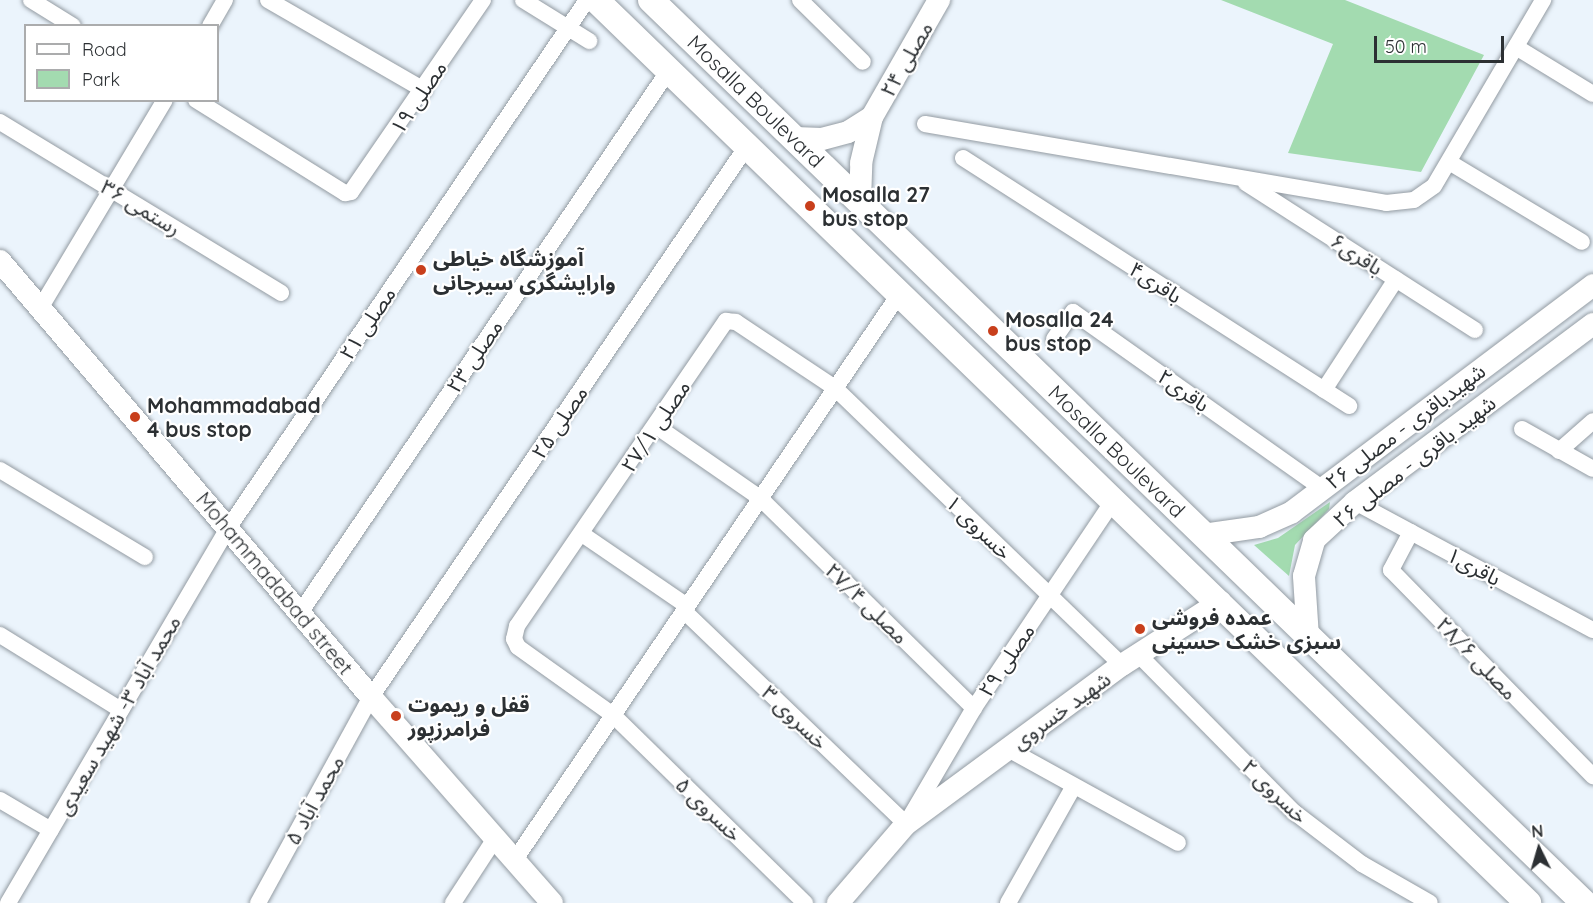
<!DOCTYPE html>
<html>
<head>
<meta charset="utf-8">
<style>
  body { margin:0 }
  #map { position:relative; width:1593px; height:903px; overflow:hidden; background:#ebf4fc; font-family:Quicksand,"Noto Sans Arabic",sans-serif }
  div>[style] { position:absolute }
  .green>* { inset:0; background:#a3dbb0 }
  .roads { filter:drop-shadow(0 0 2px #939ba2) drop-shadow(0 0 2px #939ba2) }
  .street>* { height:16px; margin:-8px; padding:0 8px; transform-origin:8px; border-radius:8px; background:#fff }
  .secondary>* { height:22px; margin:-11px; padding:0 11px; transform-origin:11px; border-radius:11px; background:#fff }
  .primary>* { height:26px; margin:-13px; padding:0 13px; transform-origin:13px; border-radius:13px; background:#fff }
  .dots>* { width:16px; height:16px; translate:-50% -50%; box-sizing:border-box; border:3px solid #fff; border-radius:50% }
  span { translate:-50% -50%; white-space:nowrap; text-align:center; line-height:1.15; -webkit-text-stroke:4.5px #fff; paint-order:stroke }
  .street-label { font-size:21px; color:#2c3033 }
  .poi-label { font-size:21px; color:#2c3033; font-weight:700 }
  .left { translate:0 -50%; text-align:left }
  .legend { position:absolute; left:24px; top:24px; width:195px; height:78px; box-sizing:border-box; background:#fff; border:2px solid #abacad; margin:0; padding:8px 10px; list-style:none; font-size:18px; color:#2c3033 }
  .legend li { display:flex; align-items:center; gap:12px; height:30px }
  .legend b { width:30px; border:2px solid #abacad }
  .north { position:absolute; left:1509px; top:819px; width:60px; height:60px; -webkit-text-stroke:4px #fff; paint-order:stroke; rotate:355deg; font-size:16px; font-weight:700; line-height:24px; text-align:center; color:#2c3033 }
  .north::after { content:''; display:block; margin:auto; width:21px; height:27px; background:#2c3033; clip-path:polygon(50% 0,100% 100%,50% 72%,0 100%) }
  .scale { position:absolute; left:1374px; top:36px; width:130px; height:27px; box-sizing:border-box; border:3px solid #2c3033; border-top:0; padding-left:8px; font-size:18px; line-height:21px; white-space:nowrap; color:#2c3033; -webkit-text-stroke:4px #fff; paint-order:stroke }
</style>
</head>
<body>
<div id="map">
  <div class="green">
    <i style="clip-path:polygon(1221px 0,1345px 0,1484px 55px,1421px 172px,1288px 153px,1333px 44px)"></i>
    <i style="clip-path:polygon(1330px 502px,1329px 509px,1295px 545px,1289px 576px,1254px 545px,1278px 538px)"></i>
  </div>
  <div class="roads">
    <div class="street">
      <i style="left:31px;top:0;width:49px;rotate:31.8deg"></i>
      <i style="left:268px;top:0;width:180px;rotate:30deg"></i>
      <i style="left:523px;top:0;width:78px;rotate:31.8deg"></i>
      <i style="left:800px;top:0;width:88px;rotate:44.5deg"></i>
      <i style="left:210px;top:26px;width:30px;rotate:-60deg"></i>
      <i style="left:1516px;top:47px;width:90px;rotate:31.4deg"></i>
      <i style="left:196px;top:100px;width:176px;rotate:32deg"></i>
      <i style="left:345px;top:193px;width:6px;rotate:-9deg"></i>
      <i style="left:351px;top:192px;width:233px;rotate:-55.5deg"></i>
      <i style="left:0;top:122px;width:329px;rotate:31.3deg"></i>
      <i style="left:925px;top:124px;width:468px;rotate:9.7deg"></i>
      <i style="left:1386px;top:203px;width:28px;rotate:-6deg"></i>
      <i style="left:1414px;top:200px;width:24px;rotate:-35deg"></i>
      <i style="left:1434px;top:186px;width:216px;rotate:-59.6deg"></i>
      <i style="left:963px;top:158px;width:459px;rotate:32.7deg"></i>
      <i style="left:1449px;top:162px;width:155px;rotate:31deg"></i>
      <i style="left:1246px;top:183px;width:272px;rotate:32.7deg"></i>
      <i style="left:41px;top:307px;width:241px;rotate:-59.1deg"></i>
      <i style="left:1054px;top:339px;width:33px;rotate:-55deg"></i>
      <i style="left:1073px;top:312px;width:305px;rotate:35.3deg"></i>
      <i style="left:1324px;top:390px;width:132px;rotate:-57deg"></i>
      <i style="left:656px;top:426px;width:126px;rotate:34.7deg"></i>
      <i style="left:760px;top:498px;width:300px;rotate:44.5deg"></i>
      <i style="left:1522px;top:429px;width:81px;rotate:29.4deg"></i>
      <i style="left:1559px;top:451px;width:45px;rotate:-41.4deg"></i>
      <i style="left:0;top:470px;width:169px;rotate:31deg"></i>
      <i style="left:1355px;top:502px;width:270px;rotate:28.3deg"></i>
      <i style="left:1411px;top:532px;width:43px;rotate:117.8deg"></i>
      <i style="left:1391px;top:570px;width:289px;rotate:45.6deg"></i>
      <i style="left:582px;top:534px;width:127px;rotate:34.4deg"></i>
      <i style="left:684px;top:611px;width:308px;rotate:43.8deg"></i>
      <i style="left:906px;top:824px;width:134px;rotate:-59.6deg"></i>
      <i style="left:974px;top:708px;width:251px;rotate:-56.1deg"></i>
      <i style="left:300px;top:613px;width:657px;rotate:-55.8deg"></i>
      <i style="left:0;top:635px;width:142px;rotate:31.8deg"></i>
      <i style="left:1139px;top:655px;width:221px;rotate:45.4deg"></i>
      <i style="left:1294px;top:812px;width:86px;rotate:37.4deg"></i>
      <i style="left:1362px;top:864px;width:78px;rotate:29.8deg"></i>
      <i style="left:1008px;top:749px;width:194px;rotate:28.9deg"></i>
      <i style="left:0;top:800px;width:59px;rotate:30.5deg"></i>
      <i style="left:514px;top:861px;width:687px;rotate:-55.8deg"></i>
      <i style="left:8px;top:903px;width:436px;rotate:-59.6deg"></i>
      <i style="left:229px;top:527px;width:637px;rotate:-55.81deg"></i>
      <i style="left:258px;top:903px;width:235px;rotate:-61.3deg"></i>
      <i style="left:371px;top:697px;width:667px;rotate:-55.69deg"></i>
      <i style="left:453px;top:903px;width:75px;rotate:-56.9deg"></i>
      <i style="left:805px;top:903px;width:269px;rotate:-135.6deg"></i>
      <i style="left:613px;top:715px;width:117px;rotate:-144.4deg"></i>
      <i style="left:518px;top:647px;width:9px;rotate:-117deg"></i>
      <i style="left:514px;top:639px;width:13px;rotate:-77deg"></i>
      <i style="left:517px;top:626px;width:370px;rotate:-55.6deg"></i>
      <i style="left:726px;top:321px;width:10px;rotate:6deg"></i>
      <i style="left:736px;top:322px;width:119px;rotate:33.7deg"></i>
      <i style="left:835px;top:388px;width:399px;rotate:44deg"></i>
      <i style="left:1008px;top:903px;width:134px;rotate:-60.6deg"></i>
    </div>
    <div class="secondary">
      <i style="left:795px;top:138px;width:27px;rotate:2deg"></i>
      <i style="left:822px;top:139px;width:27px;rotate:-15deg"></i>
      <i style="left:848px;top:132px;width:28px;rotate:-32deg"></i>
      <i style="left:860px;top:201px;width:38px;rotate:-88deg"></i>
      <i style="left:861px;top:163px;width:47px;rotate:-76.6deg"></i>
      <i style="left:872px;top:117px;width:135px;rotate:-60.2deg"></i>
      <i style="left:0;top:261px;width:572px;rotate:49.6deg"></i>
      <i style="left:371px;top:697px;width:274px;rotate:48.7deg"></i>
      <i style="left:1203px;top:535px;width:57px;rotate:-8.1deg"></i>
      <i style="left:1259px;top:527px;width:36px;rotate:-24deg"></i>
      <i style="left:1292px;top:512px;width:377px;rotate:-37deg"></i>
      <i style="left:1308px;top:637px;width:61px;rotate:-93.8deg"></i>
      <i style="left:1304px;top:576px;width:37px;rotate:-74deg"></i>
      <i style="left:1314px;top:540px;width:56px;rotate:-42.8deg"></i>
      <i style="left:1355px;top:502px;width:297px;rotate:-36.8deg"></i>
      <i style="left:838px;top:903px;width:104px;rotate:-49.3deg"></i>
      <i style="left:906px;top:824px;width:268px;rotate:-36.4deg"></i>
      <i style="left:1122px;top:665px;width:117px;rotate:-32.7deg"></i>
    </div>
    <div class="primary">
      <i style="left:596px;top:0;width:1298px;rotate:44.09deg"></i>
      <i style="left:651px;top:0;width:1298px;rotate:44.06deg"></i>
    </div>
  </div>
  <div class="dots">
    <i style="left:810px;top:206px;background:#c83f1c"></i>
    <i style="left:421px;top:270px;background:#c83f1c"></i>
    <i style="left:993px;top:331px;background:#c83f1c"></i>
    <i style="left:135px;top:417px;background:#c83f1c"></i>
    <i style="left:1140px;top:629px;background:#c83f1c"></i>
    <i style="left:396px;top:716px;background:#c83f1c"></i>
  </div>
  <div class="street-label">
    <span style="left:906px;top:59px;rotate:-60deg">مصلی ۲۴</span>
    <span style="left:418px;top:97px;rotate:-56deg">مصلی ۱۹</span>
    <span style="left:756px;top:101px;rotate:44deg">Mosalla Boulevard</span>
    <span style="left:141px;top:207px;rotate:31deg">رستمی ۳۶</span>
    <span style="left:1357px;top:254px;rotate:33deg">باقری۶</span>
    <span style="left:1156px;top:282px;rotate:33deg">باقری۴</span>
    <span style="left:367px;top:323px;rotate:-56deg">مصلی ۲۱</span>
    <span style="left:474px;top:356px;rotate:-56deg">مصلی ۲۳</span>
    <span style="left:1184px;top:390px;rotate:35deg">باقری۲</span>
    <span style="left:559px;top:422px;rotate:-56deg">مصلی ۲۵</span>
    <span style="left:655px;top:426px;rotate:-56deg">مصلی ۲۷/۱</span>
    <span style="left:1405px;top:426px;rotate:-37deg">شهیدباقری - مصلی ۲۶</span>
    <span style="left:1117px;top:451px;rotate:44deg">Mosalla Boulevard</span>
    <span style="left:1414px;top:461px;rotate:-38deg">شهید باقری - مصلی ۲۶</span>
    <span style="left:979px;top:527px;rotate:44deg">خسروی ۱</span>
    <span style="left:1474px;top:566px;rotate:28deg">باقری۱</span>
    <span style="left:275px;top:583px;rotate:50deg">Mohammadabad street</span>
    <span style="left:867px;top:603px;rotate:44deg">مصلی ۲۷/۴</span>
    <span style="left:1477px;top:658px;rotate:46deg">مصلی ۲۸/۶</span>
    <span style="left:1006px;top:660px;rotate:-56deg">مصلی ۲۹</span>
    <span style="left:1061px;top:710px;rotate:-36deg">شهید خسروی</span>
    <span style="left:118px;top:715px;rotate:-60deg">محمد آباد ۳- شهید سعیدی</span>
    <span style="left:795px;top:717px;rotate:44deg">خسروی ۳</span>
    <span style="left:1275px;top:791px;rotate:44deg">خسروی ۲</span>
    <span style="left:314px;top:800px;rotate:-61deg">محمد آباد ۵</span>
    <span style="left:709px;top:809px;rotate:44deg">خسروی ۵</span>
  </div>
  <div class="poi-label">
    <span class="left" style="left:822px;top:206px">Mosalla 27<br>bus stop</span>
    <span class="left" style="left:433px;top:270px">آموزشگاه خیاطی<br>وارایشگری سیرجانی</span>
    <span class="left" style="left:1005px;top:331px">Mosalla 24<br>bus stop</span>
    <span class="left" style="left:147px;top:417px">Mohammadabad<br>4 bus stop</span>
    <span class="left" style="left:1152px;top:629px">عمده فروشی<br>سبزی خشک حسینی</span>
    <span class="left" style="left:408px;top:716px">قفل و ریموت<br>فرامرزپور</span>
  </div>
  <ul class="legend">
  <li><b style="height:8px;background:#fff"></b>Road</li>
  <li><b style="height:16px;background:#a3dbb0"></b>Park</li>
  </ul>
  <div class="north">N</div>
  <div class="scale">50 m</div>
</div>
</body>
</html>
